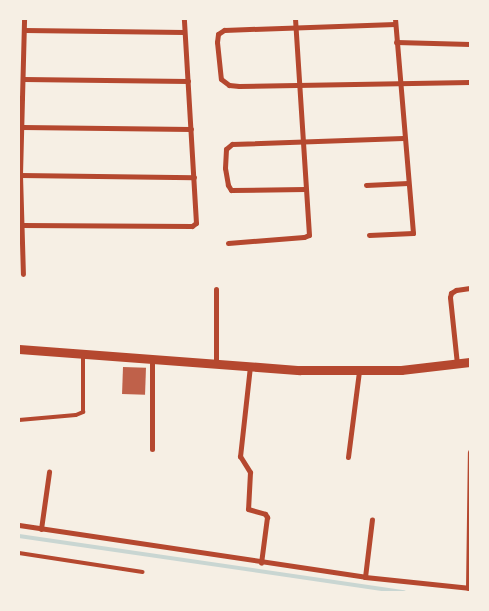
<!DOCTYPE html>
<html>
<head>
<meta charset="utf-8">
<style>
  body { margin:0 }
  #map { position:relative; width:489px; height:611px; overflow:hidden; background:#f6efe4; font-family:Signika,sans-serif }
  div>[style] { position:absolute }
  .stream>* { height:4px; margin:-2px; padding:0 2px; transform-origin:2px; border-radius:2px; background:#c9d6d2 }
  .building>* { inset:0; background:#bf614a; transform-origin:0 0 }
  .service>* { height:4px; margin:-2px; padding:0 2px; transform-origin:2px; border-radius:2px; background:#b5482f }
  .minor>* { height:5px; margin:-2.5px; padding:0 2.5px; transform-origin:2.5px; border-radius:2.5px; background:#b5482f }
  .tertiary>* { height:9px; margin:-4.5px; padding:0 4.5px; transform-origin:4.5px; border-radius:4.5px; background:#b5482f }
  span { translate:-50% -50%; white-space:nowrap; text-align:center; line-height:1.15; -webkit-text-stroke:5px #f6efe4; paint-order:stroke }
  .frame { position:absolute; inset:0; border:20px solid #f6efe4; pointer-events:none }
</style>
</head>
<body>
<div id="map">
  <div class="stream">
    <i style="left:19px;top:536px;width:389px;rotate:8.3deg"></i>
  </div>
  <div class="building">
    <i style="left:123px;top:367px;width:23px;height:27px;rotate:2deg"></i>
  </div>
  <div class="service">
    <i style="left:19px;top:420px;width:57px;rotate:-5deg"></i>
    <i style="left:76px;top:415px;width:8px;rotate:-23deg"></i>
    <i style="left:83px;top:412px;width:57px;rotate:-90deg"></i>
    <i style="left:19px;top:553px;width:125px;rotate:8.7deg"></i>
  </div>
  <div class="minor">
    <i style="left:395px;top:24px;width:171px;rotate:178deg"></i>
    <i style="left:224px;top:30px;width:7px;rotate:146deg"></i>
    <i style="left:218px;top:34px;width:8px;rotate:97deg"></i>
    <i style="left:217px;top:42px;width:37px;rotate:84deg"></i>
    <i style="left:221px;top:79px;width:10px;rotate:37deg"></i>
    <i style="left:229px;top:85px;width:10px;rotate:6deg"></i>
    <i style="left:239px;top:86px;width:231px;rotate:-1deg"></i>
    <i style="left:24px;top:30px;width:160px;rotate:0.7deg"></i>
    <i style="left:396px;top:42px;width:74px;rotate:1.5deg"></i>
    <i style="left:23px;top:79px;width:165px;rotate:0.7deg"></i>
    <i style="left:19px;top:98px;width:3px"></i>
    <i style="left:22px;top:98px;width:77px;rotate:91.5deg"></i>
    <i style="left:20px;top:175px;width:99px;rotate:88.3deg"></i>
    <i style="left:22px;top:98px;width:79px;rotate:-88.5deg"></i>
    <i style="left:22px;top:127px;width:169px;rotate:0.7deg"></i>
    <i style="left:20px;top:175px;width:174px;rotate:0.7deg"></i>
    <i style="left:366px;top:185px;width:42px;rotate:-2.7deg"></i>
    <i style="left:305px;top:189px;width:74px;rotate:179.2deg"></i>
    <i style="left:231px;top:190px;width:6px;rotate:-121deg"></i>
    <i style="left:228px;top:185px;width:17px;rotate:-100deg"></i>
    <i style="left:225px;top:168px;width:19px;rotate:-87deg"></i>
    <i style="left:226px;top:149px;width:8px;rotate:-40deg"></i>
    <i style="left:232px;top:144px;width:171px;rotate:-2deg"></i>
    <i style="left:21px;top:225px;width:171px;rotate:0.3deg"></i>
    <i style="left:192px;top:226px;width:5px;rotate:-37deg"></i>
    <i style="left:196px;top:223px;width:204px;rotate:-93.4deg"></i>
    <i style="left:369px;top:235px;width:44px;rotate:-2.6deg"></i>
    <i style="left:413px;top:233px;width:215px;rotate:-94.8deg"></i>
    <i style="left:228px;top:243px;width:76px;rotate:-4.5deg"></i>
    <i style="left:304px;top:237px;width:5px;rotate:-22deg"></i>
    <i style="left:309px;top:235px;width:216px;rotate:-93.7deg"></i>
    <i style="left:152px;top:359px;width:90px;rotate:90deg"></i>
    <i style="left:216px;top:363px;width:74px;rotate:-90deg"></i>
    <i style="left:457px;top:364px;width:67px;rotate:-96deg"></i>
    <i style="left:450px;top:297px;width:4px;rotate:-76deg"></i>
    <i style="left:451px;top:293px;width:6px;rotate:-31deg"></i>
    <i style="left:456px;top:290px;width:14px;rotate:-8deg"></i>
    <i style="left:250px;top:366px;width:91px;rotate:96.3deg"></i>
    <i style="left:240px;top:456px;width:19px;rotate:58deg"></i>
    <i style="left:250px;top:472px;width:37px;rotate:93deg"></i>
    <i style="left:248px;top:509px;width:18px;rotate:16deg"></i>
    <i style="left:265px;top:514px;width:4px;rotate:56deg"></i>
    <i style="left:267px;top:517px;width:46px;rotate:97.4deg"></i>
    <i style="left:348px;top:457px;width:87px;rotate:-82.7deg"></i>
    <i style="left:19px;top:525px;width:350px;rotate:8.5deg"></i>
    <i style="left:365px;top:577px;width:106px;rotate:6deg"></i>
    <i style="left:41px;top:529px;width:58px;rotate:-82deg"></i>
    <i style="left:365px;top:577px;width:58px;rotate:-83.1deg"></i>
    <i style="left:468px;top:588px;width:136px;rotate:-89.2deg"></i>
  </div>
  <div class="tertiary">
    <i style="left:19px;top:349px;width:282px;rotate:4.3deg"></i>
    <i style="left:300px;top:370px;width:101px"></i>
    <i style="left:401px;top:370px;width:69px;rotate:-6.6deg"></i>
  </div>
  <div class="frame"></div>
</div>
</body>
</html>
